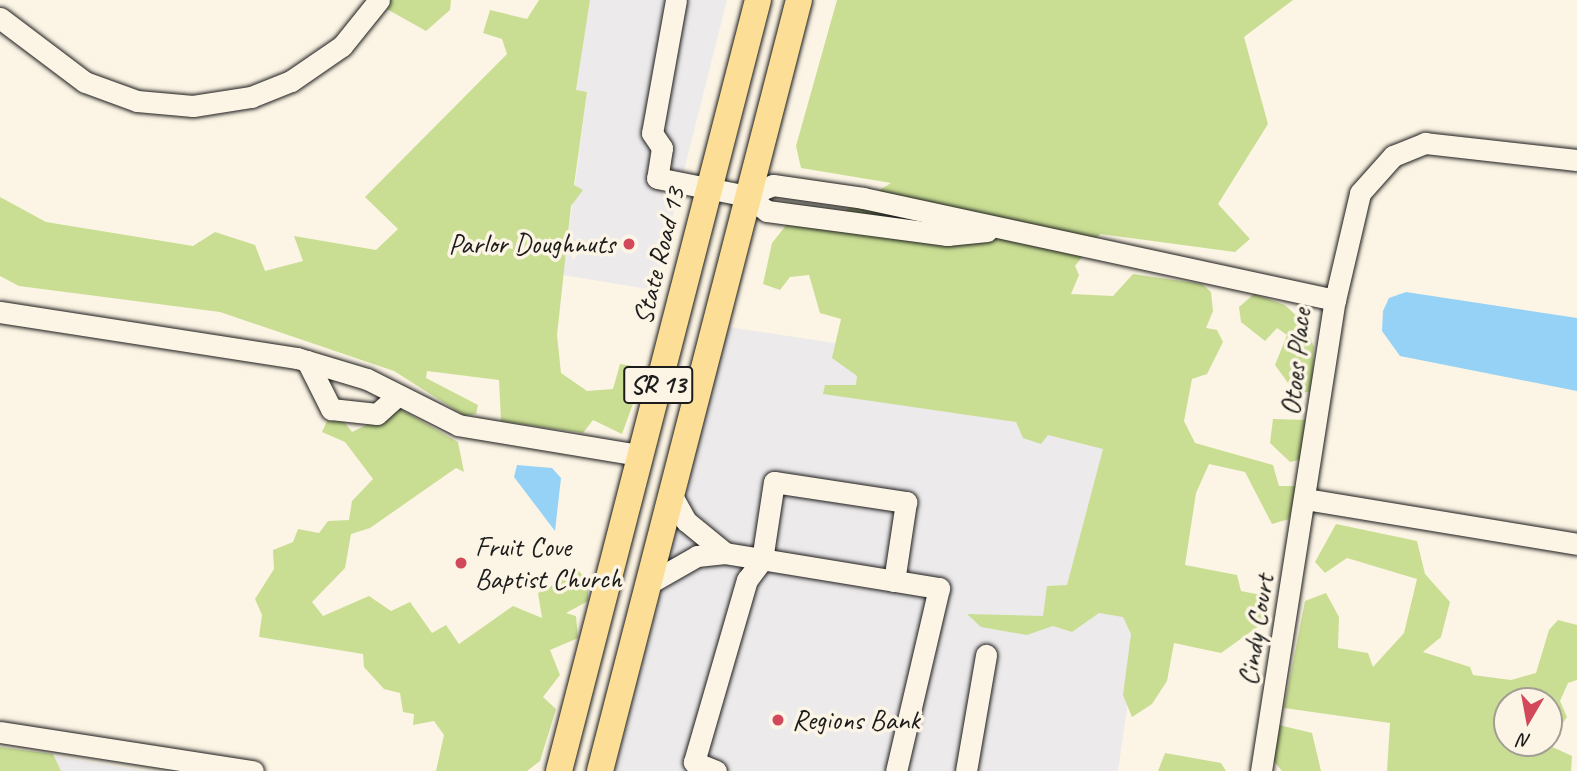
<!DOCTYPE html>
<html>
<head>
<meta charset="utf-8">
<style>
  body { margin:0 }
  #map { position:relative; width:1577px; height:771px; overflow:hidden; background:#fcf5e5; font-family:Caveat,sans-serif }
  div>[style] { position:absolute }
  .built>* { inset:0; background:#edeaeb }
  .green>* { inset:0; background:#c9de93 }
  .water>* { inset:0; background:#95d2f6 }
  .roads { filter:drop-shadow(0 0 2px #1c1c1c) drop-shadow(0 0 2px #1c1c1c) }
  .minor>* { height:21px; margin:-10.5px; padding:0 10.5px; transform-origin:10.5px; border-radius:10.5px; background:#fcf5e5 }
  .major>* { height:26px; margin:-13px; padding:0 13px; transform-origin:13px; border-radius:13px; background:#fcde96 }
  .dots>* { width:19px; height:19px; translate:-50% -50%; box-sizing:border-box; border:4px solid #fcf5e5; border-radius:50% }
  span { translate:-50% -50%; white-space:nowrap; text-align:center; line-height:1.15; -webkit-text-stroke:7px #fcf5e5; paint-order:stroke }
  .shield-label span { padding:2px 5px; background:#fcf5e5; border:2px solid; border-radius:5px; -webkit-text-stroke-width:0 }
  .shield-label { font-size:26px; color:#1c1c1c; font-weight:700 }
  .poi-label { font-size:28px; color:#1c1c1c }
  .right { translate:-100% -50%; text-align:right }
  .left { translate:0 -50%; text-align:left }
  .street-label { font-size:28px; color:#1c1c1c }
  .north { position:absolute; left:1493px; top:687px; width:70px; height:70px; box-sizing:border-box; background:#fcf5e5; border:2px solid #a29e95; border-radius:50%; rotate:190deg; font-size:19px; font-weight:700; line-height:28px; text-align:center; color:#1c1c1c }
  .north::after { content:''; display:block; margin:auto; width:24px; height:32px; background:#d1495b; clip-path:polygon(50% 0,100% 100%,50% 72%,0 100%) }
</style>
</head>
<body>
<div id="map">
  <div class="built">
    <i style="clip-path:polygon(590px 0,727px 0,654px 290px,563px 275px,587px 93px,576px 90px)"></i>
    <i style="clip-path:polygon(728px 327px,1080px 380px,1166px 439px,1118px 771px,615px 771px)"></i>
    <i style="clip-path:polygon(0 747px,144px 771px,0 771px)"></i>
  </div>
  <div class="green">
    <i style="clip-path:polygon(389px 0,451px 0,450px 10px,426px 31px,385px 8px)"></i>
    <i style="clip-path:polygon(539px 0,590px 0,576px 90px,587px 92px,574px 185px,583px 190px,571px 206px,557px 335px,561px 373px,587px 391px,613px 389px,620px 364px,646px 368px,622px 434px,593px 420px,583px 433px,501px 421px,499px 380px,427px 371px,426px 378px,478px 405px,476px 414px,465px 416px,394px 371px,220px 312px,19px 286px,0 276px,0 197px,46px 222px,193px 246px,215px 232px,255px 245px,265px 271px,303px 261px,294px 236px,376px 250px,398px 229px,365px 197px,507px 54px,502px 39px,483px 33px,490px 10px,527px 19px)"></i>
    <i style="clip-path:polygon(837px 0,1293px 0,1244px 37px,1268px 124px,1218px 204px,1250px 239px,1235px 252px,1100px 234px,1075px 266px,1079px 275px,1071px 294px,1113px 296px,1133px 274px,1202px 284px,1211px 292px,1213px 311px,1206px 328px,1217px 330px,1223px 342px,1207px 374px,1192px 379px,1184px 421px,1195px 443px,1273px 465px,1279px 486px,1297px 486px,1289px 519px,1272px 524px,1245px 472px,1209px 464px,1196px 493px,1185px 565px,1237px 575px,1241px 591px,1271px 597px,1263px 623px,1221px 653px,1174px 643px,1167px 681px,1152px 704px,1132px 717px,1123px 695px,1131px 634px,1123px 617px,1099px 613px,1072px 632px,1053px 626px,1027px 635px,981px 627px,967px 614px,1043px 616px,1047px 586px,1067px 585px,1103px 449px,1048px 435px,1041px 444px,1023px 438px,1016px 422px,823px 394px,825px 385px,856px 385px,857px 376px,832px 358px,841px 319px,820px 313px,809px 275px,790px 277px,780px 290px,763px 284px,772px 243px,787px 224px,817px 228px,891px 183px,801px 168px,796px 146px)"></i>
    <i style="clip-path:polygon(1254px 294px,1285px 305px,1305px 324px,1314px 347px,1312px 391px,1296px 394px,1275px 365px,1287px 335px,1277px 328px,1265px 341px,1241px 322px,1239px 307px)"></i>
    <i style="clip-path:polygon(400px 409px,458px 442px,464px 472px,456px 468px,370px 528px,351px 534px,345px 568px,312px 602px,323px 616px,369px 596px,391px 611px,410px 602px,432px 633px,446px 625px,459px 644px,513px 606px,542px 618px,538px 593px,579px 571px,588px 582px,588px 601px,566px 613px,576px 616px,578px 638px,550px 650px,560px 675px,543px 697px,556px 709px,540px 761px,527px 771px,436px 771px,444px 735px,434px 721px,413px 725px,414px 714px,403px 712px,400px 693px,384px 689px,364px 667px,363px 654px,259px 637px,262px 615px,255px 599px,274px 569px,273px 550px,293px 542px,298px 529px,319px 533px,328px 521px,349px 520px,352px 501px,373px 479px,345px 442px,322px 432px,327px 421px,344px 422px,352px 432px)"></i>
    <i style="clip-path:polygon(1273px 419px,1308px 420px,1303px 459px,1290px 462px,1270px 443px)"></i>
    <i style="clip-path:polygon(evenodd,1336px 524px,1417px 541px,1425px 574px,1450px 602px,1441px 637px,1423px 652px,1470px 667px,1473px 675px,1511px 680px,1536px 673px,1549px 630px,1558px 620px,1577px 625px,1577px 680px,1568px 683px,1560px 701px,1567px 717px,1548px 745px,1572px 756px,1571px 771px,1387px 771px,1390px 723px,1284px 708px,1305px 601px,1326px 593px,1339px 617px,1338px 648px,1368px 653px,1373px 667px,1404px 633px,1417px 579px,1347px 558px,1325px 573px,1315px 562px,1336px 524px,1507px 701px,1549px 701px,1549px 743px,1507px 743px,1507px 701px)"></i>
    <i style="clip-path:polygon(1279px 725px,1312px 733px,1321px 771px,1282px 771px,1272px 759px)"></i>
    <i style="clip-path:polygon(0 747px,53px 754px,61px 771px,0 771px)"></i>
    <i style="clip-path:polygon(1165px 753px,1221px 763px,1226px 771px,1158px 771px)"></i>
  </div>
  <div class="water">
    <i style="clip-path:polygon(1406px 292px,1577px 318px,1577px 391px,1400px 356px,1382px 331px,1383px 311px,1389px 298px)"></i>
    <i style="clip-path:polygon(517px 465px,552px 468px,561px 478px,555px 531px,514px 477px)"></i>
  </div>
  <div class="roads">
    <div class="minor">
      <i style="left:676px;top:0;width:135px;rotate:100.2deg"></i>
      <i style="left:652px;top:133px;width:18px;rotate:56deg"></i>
      <i style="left:662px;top:148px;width:30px;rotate:99deg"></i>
      <i style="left:657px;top:178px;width:92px;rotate:11.3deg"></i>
      <i style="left:747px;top:196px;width:25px;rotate:37deg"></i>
      <i style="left:767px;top:211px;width:182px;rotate:7.6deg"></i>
      <i style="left:947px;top:235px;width:40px;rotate:-5.7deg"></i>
      <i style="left:0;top:18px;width:106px;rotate:37deg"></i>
      <i style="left:85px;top:82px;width:55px;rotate:20.1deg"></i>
      <i style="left:137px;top:101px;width:56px;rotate:5.1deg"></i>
      <i style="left:193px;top:106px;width:59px;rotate:-8.8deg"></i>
      <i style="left:251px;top:97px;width:43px;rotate:-21.8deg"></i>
      <i style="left:291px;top:81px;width:62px;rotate:-34.5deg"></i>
      <i style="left:342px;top:46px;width:59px;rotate:-51.2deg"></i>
      <i style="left:747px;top:196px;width:28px;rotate:-23deg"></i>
      <i style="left:773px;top:185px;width:91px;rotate:8.2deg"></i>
      <i style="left:863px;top:198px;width:483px;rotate:12.2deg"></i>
      <i style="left:0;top:312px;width:301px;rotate:8.8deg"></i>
      <i style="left:297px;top:358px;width:73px;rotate:16.7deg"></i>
      <i style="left:367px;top:379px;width:102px;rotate:26.8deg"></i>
      <i style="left:458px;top:425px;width:184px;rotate:9.4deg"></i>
      <i style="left:307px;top:361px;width:54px;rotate:63.4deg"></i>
      <i style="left:331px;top:409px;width:46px;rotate:6.2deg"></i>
      <i style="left:377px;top:414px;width:28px;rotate:-42deg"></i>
      <i style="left:671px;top:494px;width:31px;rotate:61deg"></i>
      <i style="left:686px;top:521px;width:50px;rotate:39.4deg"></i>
      <i style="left:1306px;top:499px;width:275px;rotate:9.4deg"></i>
      <i style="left:648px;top:584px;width:56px;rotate:-29.7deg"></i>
      <i style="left:697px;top:556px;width:28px;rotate:-6deg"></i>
      <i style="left:725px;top:553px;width:217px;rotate:9.3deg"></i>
      <i style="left:939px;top:588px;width:188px;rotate:103.2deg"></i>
      <i style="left:0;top:732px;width:256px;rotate:8.8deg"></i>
      <i style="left:716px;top:771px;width:24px;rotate:-158deg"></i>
      <i style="left:694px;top:762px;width:190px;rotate:-73.8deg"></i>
      <i style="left:747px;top:580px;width:25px;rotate:-53deg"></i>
      <i style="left:762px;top:560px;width:79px;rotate:-81.3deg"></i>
      <i style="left:774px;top:482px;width:134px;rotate:8.6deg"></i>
      <i style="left:906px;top:502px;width:80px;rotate:98.6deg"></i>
      <i style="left:966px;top:771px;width:118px;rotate:-80.2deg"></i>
      <i style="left:1261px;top:771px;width:477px;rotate:-81.1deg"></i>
      <i style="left:1335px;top:300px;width:110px;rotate:-76.8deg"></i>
      <i style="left:1360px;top:193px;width:50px;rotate:-48.3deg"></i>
      <i style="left:1393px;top:156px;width:35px;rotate:-22deg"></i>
      <i style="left:1425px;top:143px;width:153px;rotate:6.4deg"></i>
    </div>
    <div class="major">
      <i style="left:559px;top:771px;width:796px;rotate:-75.53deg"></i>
      <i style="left:600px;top:771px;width:796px;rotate:-75.53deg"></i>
    </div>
  </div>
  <div class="dots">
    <i style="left:629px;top:244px;background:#d1495b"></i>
    <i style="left:461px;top:563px;background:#d1495b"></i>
    <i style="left:778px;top:720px;background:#d1495b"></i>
  </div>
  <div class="shield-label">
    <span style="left:658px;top:385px">SR 13</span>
  </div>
  <div class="poi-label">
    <span class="right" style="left:615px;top:244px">Parlor Doughnuts</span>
    <span class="left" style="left:475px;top:563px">Fruit Cove<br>Baptist Church</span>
    <span class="left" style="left:792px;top:720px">Regions Bank</span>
  </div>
  <div class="street-label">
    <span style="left:659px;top:256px;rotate:-76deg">State Road 13</span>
    <span style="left:1296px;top:362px;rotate:-84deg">Otoes Place</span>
    <span style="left:1256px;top:630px;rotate:-81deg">Cindy Court</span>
  </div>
  <div class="north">N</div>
</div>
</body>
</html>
